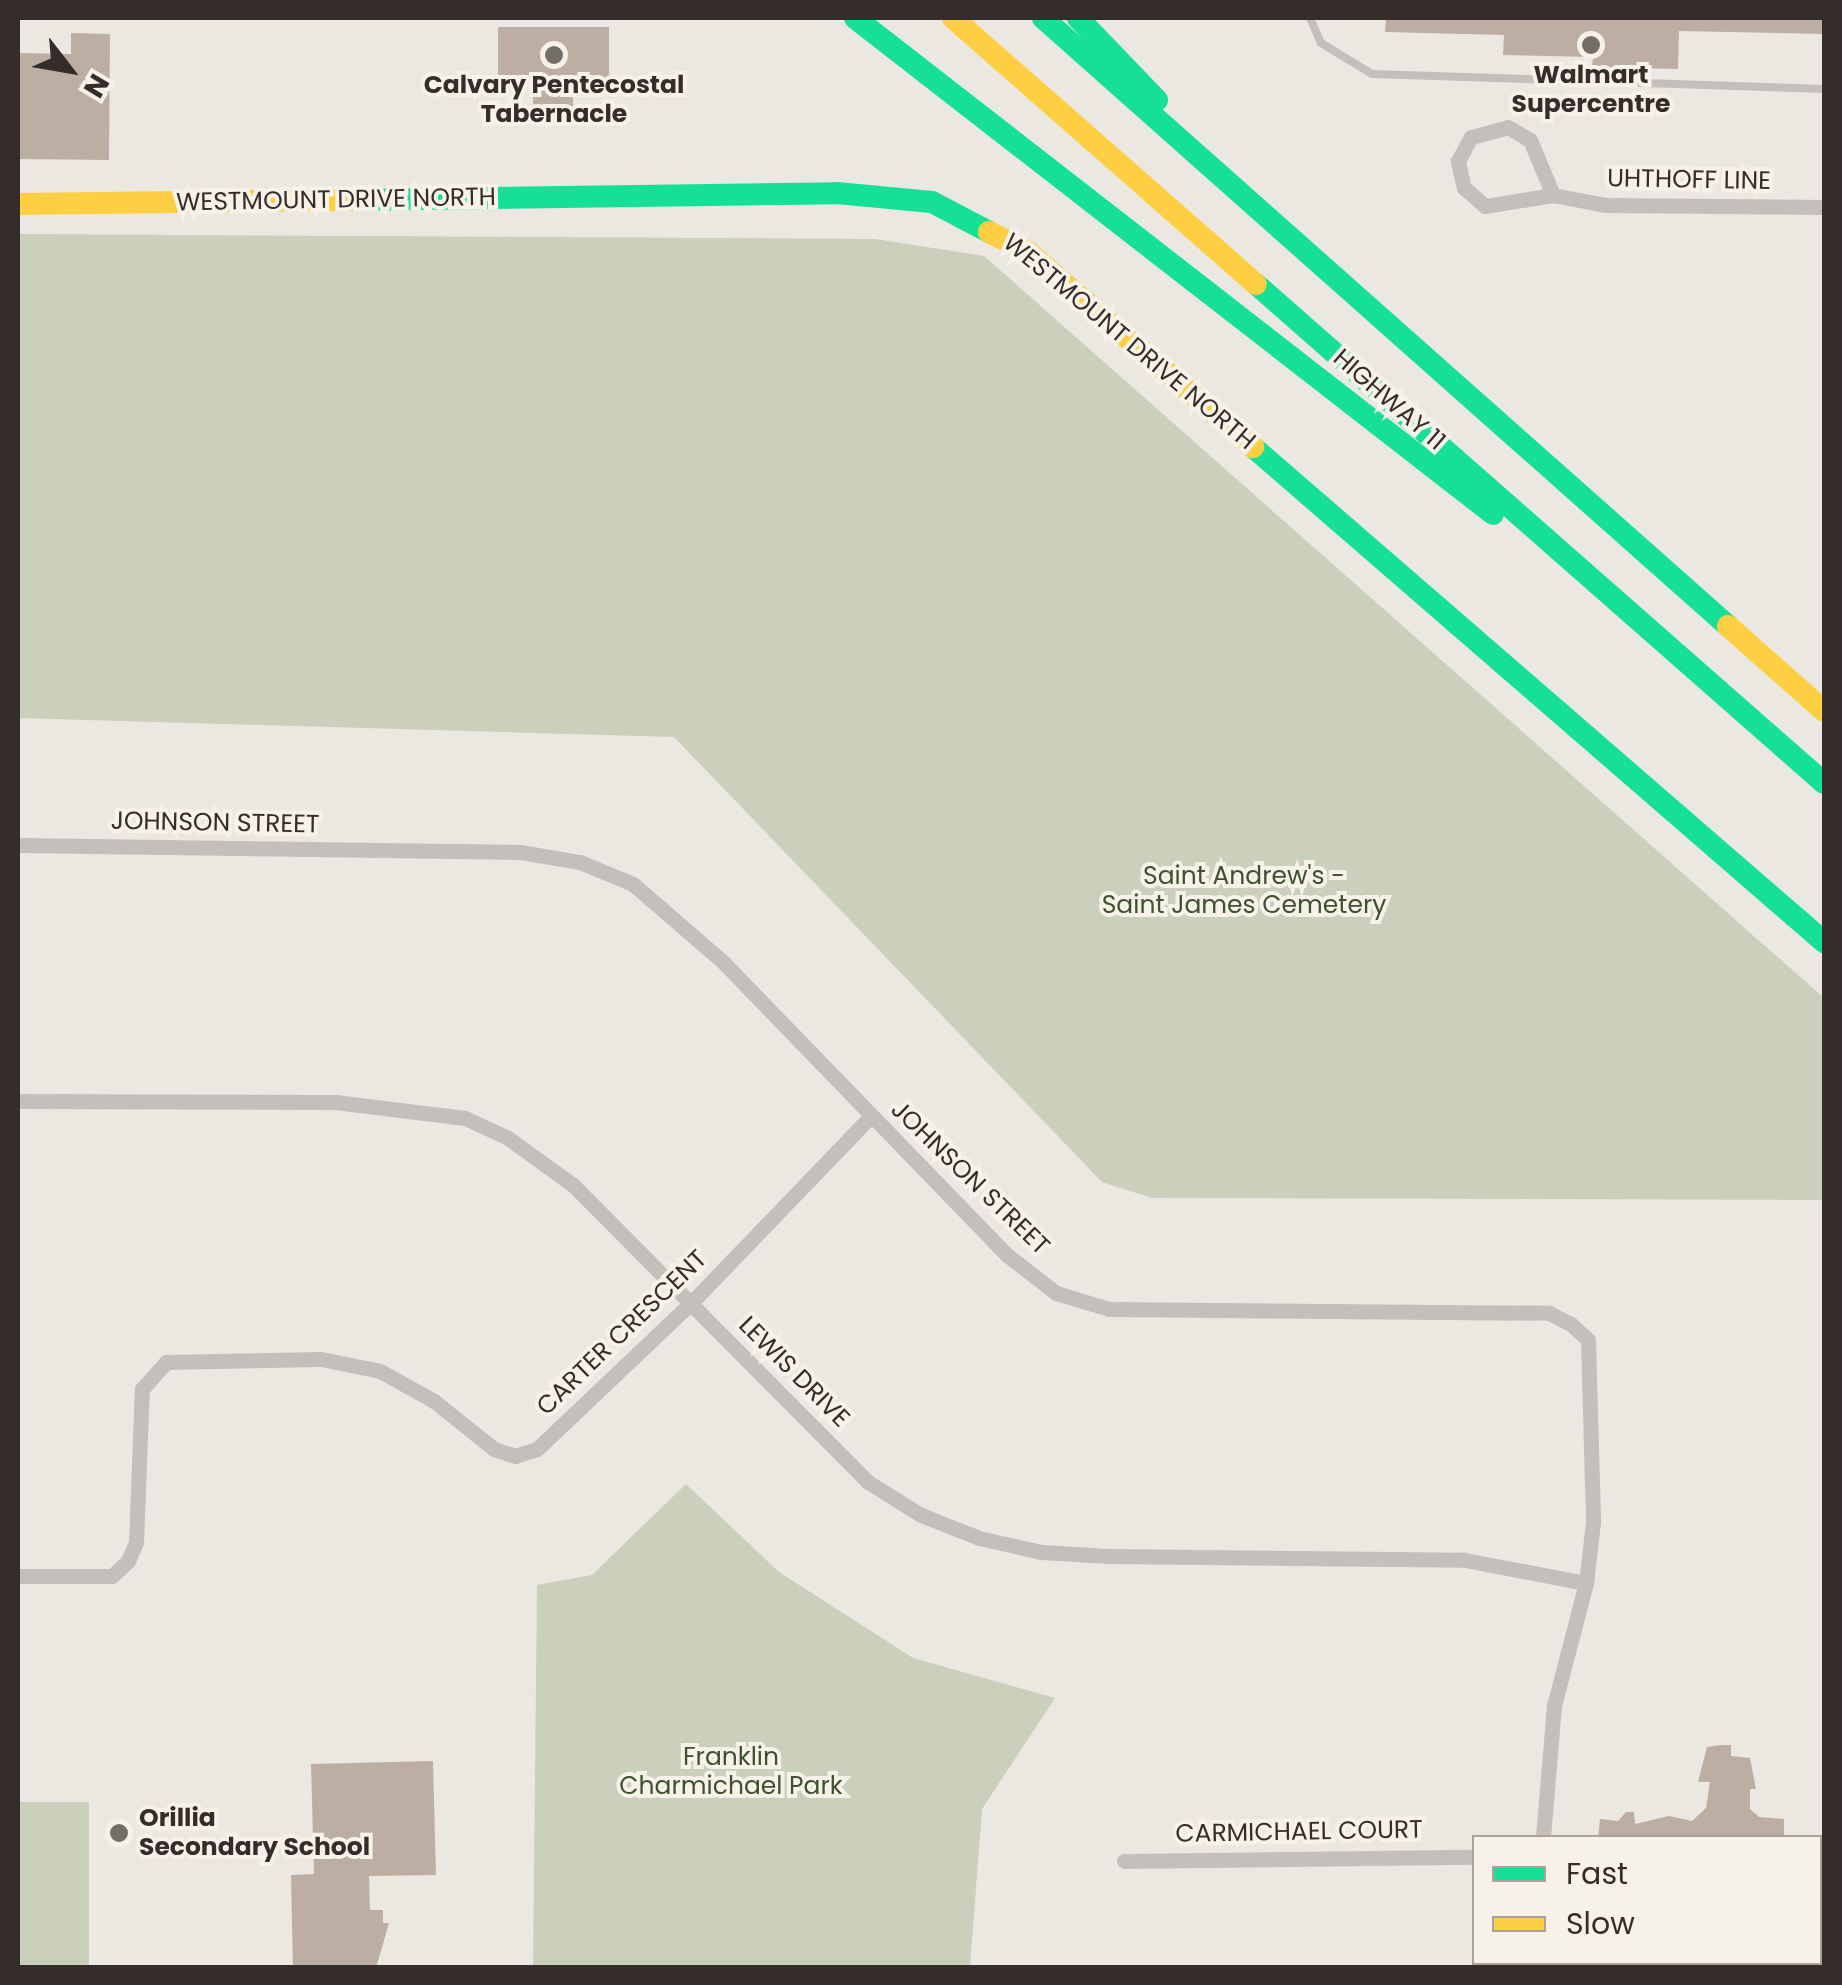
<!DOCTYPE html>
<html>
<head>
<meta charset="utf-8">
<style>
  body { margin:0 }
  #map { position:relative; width:1842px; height:1985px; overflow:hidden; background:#ebe7e1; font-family:Poppins,sans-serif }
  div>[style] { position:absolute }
  .green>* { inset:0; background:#cbd0bc; transform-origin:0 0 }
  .building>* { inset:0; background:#bdaea4 }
  .lane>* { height:8px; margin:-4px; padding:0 4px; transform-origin:4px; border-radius:4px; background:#c4bfba }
  .street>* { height:15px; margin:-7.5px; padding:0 7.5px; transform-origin:7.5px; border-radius:7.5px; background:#c4bfba }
  .fast>* { height:22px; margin:-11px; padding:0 11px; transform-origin:11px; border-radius:11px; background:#16e098 }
  .slow>* { height:22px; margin:-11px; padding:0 11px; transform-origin:11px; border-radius:11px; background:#ffcf43 }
  .dots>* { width:28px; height:28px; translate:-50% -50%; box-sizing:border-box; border:5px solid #f7f2e9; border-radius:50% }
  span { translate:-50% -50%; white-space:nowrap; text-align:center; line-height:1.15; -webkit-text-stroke:8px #f7f2e9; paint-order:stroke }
  .poi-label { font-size:25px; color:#342d29; font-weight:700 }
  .left { translate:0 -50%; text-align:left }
  .street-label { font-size:25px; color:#342d29 }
  .park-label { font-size:25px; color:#41502f }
  .frame { position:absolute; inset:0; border:20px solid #342d29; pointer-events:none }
  .legend { position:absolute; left:1472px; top:1835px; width:350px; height:130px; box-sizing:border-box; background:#f7f2e9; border:2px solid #a9a39c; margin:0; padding:12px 18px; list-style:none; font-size:30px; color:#342d29 }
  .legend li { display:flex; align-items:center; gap:20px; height:50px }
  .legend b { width:50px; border:2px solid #a9a39c }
  .north { position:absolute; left:20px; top:20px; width:100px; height:100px; -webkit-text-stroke:8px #f7f2e9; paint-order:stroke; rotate:121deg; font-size:28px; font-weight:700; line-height:40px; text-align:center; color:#342d29 }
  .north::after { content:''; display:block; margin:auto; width:35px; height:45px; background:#342d29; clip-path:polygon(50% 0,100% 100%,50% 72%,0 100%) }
</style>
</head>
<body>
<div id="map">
  <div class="green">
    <i style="clip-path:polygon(18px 234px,875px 239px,984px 256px,1824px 998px,1824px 1200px,1152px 1198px,1102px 1182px,674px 737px,18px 718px)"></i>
    <i style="clip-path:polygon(686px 1484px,779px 1572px,913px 1658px,1055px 1698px,982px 1809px,970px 1967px,533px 1967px,537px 1585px,592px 1575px)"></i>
    <i style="left:89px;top:1802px;width:165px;height:71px;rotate:90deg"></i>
  </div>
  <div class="building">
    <i style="clip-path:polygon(1386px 18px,1824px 18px,1824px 34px,1679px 31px,1678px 69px,1592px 67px,1593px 57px,1503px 55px,1504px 35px,1385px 32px)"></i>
    <i style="clip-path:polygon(498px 27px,609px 27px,609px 84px,573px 84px,573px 123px,533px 123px,533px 83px,498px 83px)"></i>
    <i style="clip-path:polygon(71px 33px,110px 34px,109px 160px,18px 159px,18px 53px,71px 54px)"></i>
    <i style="clip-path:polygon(1721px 1745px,1731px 1745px,1731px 1756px,1750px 1758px,1756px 1789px,1750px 1789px,1750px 1809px,1759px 1817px,1784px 1819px,1784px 1838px,1598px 1838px,1600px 1819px,1618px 1821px,1626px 1812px,1634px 1812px,1635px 1824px,1669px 1816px,1692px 1821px,1706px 1808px,1710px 1782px,1698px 1782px,1707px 1747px)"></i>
    <i style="clip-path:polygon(433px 1761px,436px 1875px,369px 1876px,370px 1910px,383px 1910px,383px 1923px,389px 1923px,376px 1968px,293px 1968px,291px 1875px,314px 1874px,311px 1764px)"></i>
  </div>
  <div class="lane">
    <i style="left:1310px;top:18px;width:27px;rotate:66deg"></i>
    <i style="left:1321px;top:43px;width:60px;rotate:31.3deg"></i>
    <i style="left:1372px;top:74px;width:452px;rotate:1.9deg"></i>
  </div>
  <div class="street">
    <i style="left:1508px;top:127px;width:26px;rotate:31deg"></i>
    <i style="left:1530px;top:140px;width:60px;rotate:67.3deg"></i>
    <i style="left:1553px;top:195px;width:69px;rotate:170.8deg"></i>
    <i style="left:1485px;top:206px;width:28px;rotate:-139deg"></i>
    <i style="left:1464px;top:188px;width:28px;rotate:-103deg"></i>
    <i style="left:1458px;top:161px;width:27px;rotate:-62deg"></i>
    <i style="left:1471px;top:137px;width:38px;rotate:-15deg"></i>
    <i style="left:1553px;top:195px;width:54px;rotate:10.7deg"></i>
    <i style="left:1606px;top:205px;width:218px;rotate:0.5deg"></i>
    <i style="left:18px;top:845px;width:502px;rotate:0.8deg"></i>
    <i style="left:520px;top:852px;width:61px;rotate:9.5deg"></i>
    <i style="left:580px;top:862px;width:57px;rotate:22.5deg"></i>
    <i style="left:633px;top:884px;width:119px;rotate:40.9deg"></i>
    <i style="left:723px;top:962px;width:408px;rotate:45.9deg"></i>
    <i style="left:1007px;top:1255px;width:62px;rotate:37.8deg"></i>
    <i style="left:1056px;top:1293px;width:55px;rotate:16.8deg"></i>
    <i style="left:1109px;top:1309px;width:440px;rotate:0.5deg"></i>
    <i style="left:1549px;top:1313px;width:25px;rotate:27deg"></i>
    <i style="left:1571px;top:1324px;width:23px;rotate:43deg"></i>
    <i style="left:1588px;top:1340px;width:182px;rotate:88.4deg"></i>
    <i style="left:1593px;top:1522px;width:61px;rotate:96.5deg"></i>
    <i style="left:1586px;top:1583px;width:127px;rotate:104.6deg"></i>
    <i style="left:1554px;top:1706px;width:132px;rotate:94.8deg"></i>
    <i style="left:18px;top:1101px;width:317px;rotate:0.2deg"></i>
    <i style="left:335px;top:1102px;width:131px;rotate:7deg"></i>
    <i style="left:465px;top:1118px;width:47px;rotate:24.9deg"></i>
    <i style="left:508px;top:1138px;width:80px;rotate:35.9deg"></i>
    <i style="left:573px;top:1185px;width:419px;rotate:45.2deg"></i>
    <i style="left:868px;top:1482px;width:62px;rotate:31.9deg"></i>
    <i style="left:921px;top:1515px;width:62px;rotate:21.6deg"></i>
    <i style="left:979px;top:1538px;width:64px;rotate:12.7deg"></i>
    <i style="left:1041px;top:1552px;width:67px;rotate:3.4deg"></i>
    <i style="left:1108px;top:1556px;width:357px;rotate:0.6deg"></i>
    <i style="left:1465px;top:1560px;width:123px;rotate:10.8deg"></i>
    <i style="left:18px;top:1576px;width:94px"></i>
    <i style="left:112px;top:1576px;width:22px;rotate:-43deg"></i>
    <i style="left:128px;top:1561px;width:21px;rotate:-67deg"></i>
    <i style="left:136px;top:1542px;width:153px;rotate:-87.8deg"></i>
    <i style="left:142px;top:1389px;width:36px;rotate:-48deg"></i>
    <i style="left:166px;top:1362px;width:155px;rotate:-1.1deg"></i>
    <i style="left:321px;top:1359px;width:60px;rotate:11.5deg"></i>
    <i style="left:380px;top:1371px;width:62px;rotate:29.1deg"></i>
    <i style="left:434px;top:1401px;width:77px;rotate:38.7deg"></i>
    <i style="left:494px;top:1449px;width:22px;rotate:18deg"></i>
    <i style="left:515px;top:1456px;width:23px;rotate:-18deg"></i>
    <i style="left:537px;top:1449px;width:211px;rotate:-43.5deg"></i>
    <i style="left:690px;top:1304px;width:260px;rotate:-46.1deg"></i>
    <i style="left:1124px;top:1861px;width:350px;rotate:-0.7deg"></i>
    <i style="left:1543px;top:1962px;width:6px;rotate:90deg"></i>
  </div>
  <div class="fast">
    <i style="left:855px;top:18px;width:808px;rotate:37.86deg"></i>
    <i style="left:1043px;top:18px;width:916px;rotate:41.59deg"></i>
    <i style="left:1078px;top:18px;width:114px;rotate:46.1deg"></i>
    <i style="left:351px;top:200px;width:486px;rotate:-0.8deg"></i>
    <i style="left:837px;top:193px;width:95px;rotate:5.4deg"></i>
    <i style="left:932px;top:202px;width:64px;rotate:27.8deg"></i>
    <i style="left:1256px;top:284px;width:756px;rotate:41.3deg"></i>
    <i style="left:1253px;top:447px;width:756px;rotate:40.92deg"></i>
  </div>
  <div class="slow">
    <i style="left:953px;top:18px;width:403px;rotate:41.3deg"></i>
    <i style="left:18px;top:204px;width:333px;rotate:-0.7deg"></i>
    <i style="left:989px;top:232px;width:44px;rotate:27.1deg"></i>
    <i style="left:1028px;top:252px;width:298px;rotate:40.9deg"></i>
    <i style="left:1728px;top:626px;width:128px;rotate:41.5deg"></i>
  </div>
  <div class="dots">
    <i style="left:1591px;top:45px;background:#746e69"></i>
    <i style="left:554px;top:55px;background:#746e69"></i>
    <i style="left:119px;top:1833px;background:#746e69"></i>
  </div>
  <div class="poi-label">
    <span style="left:1591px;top:90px">Walmart<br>Supercentre</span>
    <span style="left:554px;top:100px">Calvary Pentecostal<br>Tabernacle</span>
    <span class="left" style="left:139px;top:1833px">Orillia<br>Secondary School</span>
  </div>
  <div class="street-label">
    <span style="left:1689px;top:180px;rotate:1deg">UHTHOFF LINE</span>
    <span style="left:336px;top:200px;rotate:-1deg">WESTMOUNT DRIVE NORTH</span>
    <span style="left:1129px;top:342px;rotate:40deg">WESTMOUNT DRIVE NORTH</span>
    <span style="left:1389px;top:400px;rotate:41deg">HIGHWAY 11</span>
    <span style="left:215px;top:823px;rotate:1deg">JOHNSON STREET</span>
    <span style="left:970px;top:1178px;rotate:44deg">JOHNSON STREET</span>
    <span style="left:622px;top:1333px;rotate:-44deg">CARTER CRESCENT</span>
    <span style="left:794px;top:1372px;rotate:45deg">LEWIS DRIVE</span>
    <span style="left:1299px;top:1832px;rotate:-1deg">CARMICHAEL COURT</span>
  </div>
  <div class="park-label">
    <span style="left:1244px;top:891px">Saint Andrew's -<br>Saint James Cemetery</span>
    <span style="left:731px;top:1772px">Franklin<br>Charmichael Park</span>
  </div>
  <div class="frame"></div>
  <ul class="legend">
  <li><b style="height:12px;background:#16e098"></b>Fast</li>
  <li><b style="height:12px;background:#ffcf43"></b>Slow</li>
  </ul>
  <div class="north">N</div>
</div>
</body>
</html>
